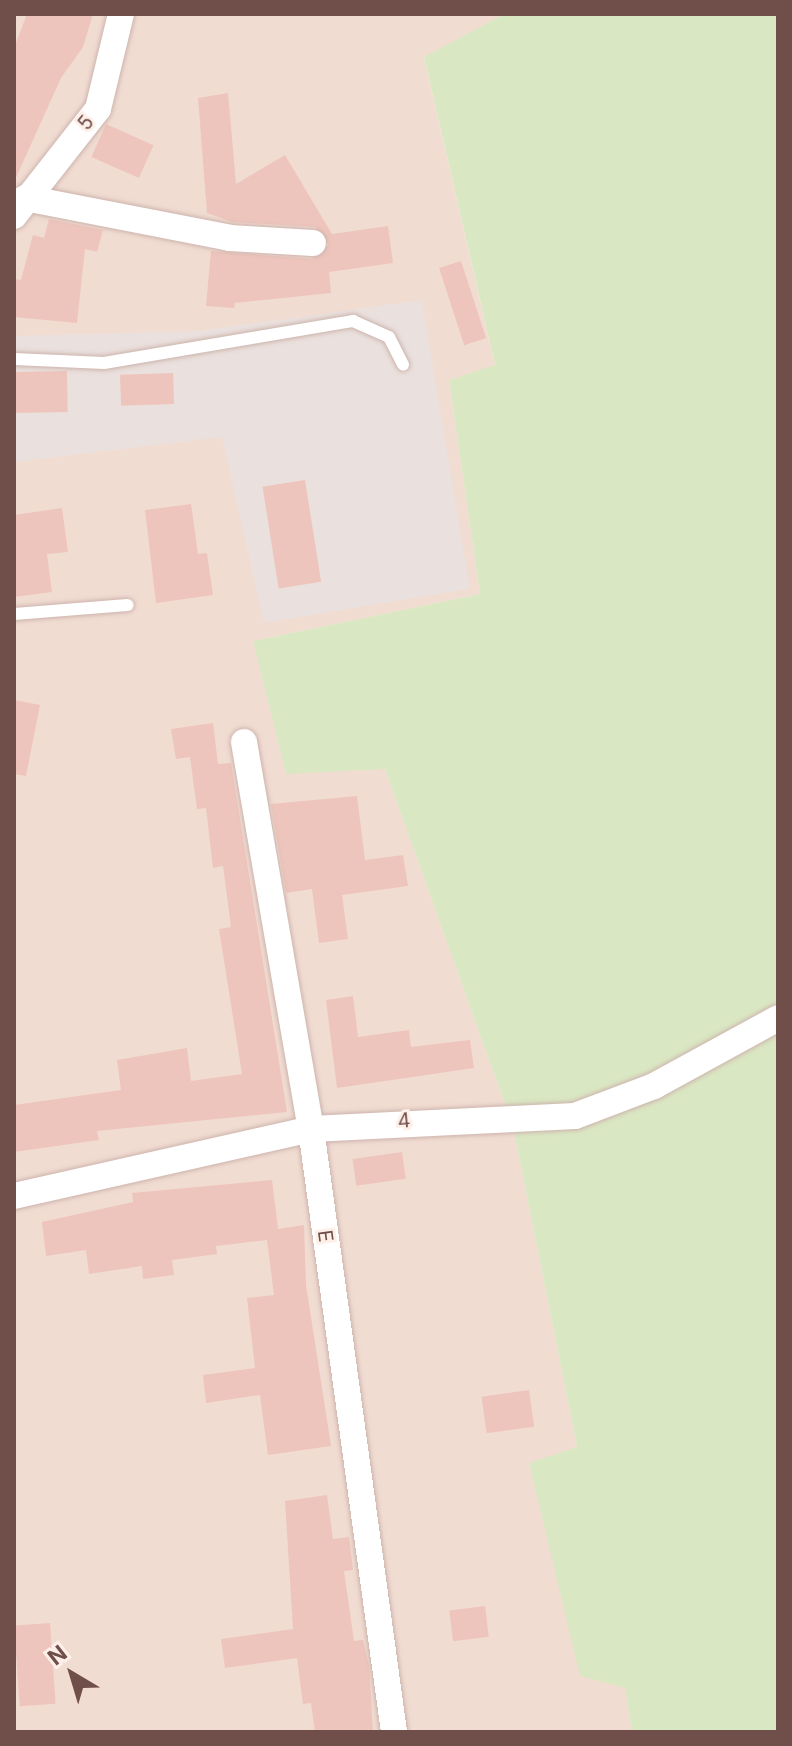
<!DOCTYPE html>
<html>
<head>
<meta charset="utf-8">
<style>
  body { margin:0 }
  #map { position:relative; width:792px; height:1746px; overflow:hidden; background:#faece3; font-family:Inter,sans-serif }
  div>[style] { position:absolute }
  .residential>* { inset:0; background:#f1dcd2 }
  .industrial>* { inset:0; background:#eae0dd }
  .green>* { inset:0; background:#dae7c3 }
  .building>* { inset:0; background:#eec5bc; transform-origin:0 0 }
  .roads { filter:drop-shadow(0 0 2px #cdb4ad) drop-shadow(0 0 2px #cdb4ad) }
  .service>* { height:12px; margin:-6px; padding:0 6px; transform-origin:6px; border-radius:6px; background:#fff }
  .minor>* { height:26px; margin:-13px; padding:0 13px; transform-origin:13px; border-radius:13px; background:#fff }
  span { translate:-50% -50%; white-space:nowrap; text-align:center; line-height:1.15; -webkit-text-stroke:6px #fef0e9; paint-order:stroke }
  .street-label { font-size:20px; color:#704f4b }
  .frame { position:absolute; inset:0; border:16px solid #704f4b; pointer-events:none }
  .north { position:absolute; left:32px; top:1634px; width:80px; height:80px; -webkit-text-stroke:6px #fef0e9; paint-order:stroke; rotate:322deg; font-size:22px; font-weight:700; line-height:32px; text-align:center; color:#704f4b }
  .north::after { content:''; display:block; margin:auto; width:28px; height:36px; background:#704f4b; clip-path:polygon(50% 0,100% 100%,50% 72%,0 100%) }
</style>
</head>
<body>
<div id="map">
  <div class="residential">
    <i style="clip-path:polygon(14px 14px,504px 14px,424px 58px,495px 366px,449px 380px,480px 594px,253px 641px,385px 769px,513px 1127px,577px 1447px,529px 1464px,625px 1687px,632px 1732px,14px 1732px)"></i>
  </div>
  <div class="industrial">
    <i style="clip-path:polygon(422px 300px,470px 589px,264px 623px,222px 437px,14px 462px,14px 336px,197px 331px)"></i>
  </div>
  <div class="green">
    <i style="clip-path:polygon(504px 14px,778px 14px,778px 1732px,632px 1732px,625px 1688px,580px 1676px,529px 1463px,577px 1447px,513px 1127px,385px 769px,286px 774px,253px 641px,480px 594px,449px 380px,495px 365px,424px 57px)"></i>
  </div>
  <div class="building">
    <i style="clip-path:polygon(27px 14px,93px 14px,83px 47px,61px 78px,14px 182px,14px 48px)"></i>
    <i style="clip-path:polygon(228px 93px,236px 184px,285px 155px,332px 234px,388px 226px,393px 263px,329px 272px,331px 293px,235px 303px,234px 308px,206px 306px,211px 251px,312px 259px,329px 245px,315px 227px,232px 222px,207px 213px,198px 98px)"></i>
    <i style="left:106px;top:124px;width:52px;height:36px;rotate:24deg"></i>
    <i style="clip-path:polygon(49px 219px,103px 230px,97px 252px,85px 249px,77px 323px,14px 317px,14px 279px,21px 280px,33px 235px,44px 238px)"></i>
    <i style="left:461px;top:261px;width:81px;height:23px;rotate:72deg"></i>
    <i style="left:67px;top:371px;width:41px;height:53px;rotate:89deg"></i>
    <i style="left:173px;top:373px;width:31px;height:53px;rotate:88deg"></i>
    <i style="left:305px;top:480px;width:103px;height:43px;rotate:81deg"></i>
    <i style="clip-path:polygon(191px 504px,198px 554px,207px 553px,213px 595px,156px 603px,145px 510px)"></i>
    <i style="clip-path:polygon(62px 508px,68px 552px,47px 554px,52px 592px,14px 597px,14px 515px)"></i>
    <i style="clip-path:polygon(14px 700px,40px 705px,26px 776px,14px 774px)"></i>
    <i style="clip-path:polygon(213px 723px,218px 764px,231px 763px,287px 1112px,97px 1131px,99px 1140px,14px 1152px,14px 1105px,121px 1090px,117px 1060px,187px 1048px,191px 1081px,242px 1074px,219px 929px,231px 927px,223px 866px,213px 868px,206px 808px,197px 809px,190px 757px,176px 759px,171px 729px)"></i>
    <i style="clip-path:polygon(357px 796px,365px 860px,403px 855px,408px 886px,342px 895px,348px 939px,319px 943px,312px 889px,286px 893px,271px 804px)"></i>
    <i style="clip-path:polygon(353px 996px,358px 1037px,409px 1030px,411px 1047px,470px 1040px,474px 1068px,337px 1088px,326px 1000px)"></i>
    <i style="left:402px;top:1152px;width:27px;height:50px;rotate:82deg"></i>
    <i style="clip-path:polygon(272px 1180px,278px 1229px,304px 1225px,306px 1285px,331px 1446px,268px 1455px,260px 1395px,206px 1403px,203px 1375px,255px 1368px,247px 1298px,274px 1295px,267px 1240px,216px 1246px,217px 1254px,172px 1260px,174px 1275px,143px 1279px,142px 1266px,89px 1274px,86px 1250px,46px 1256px,42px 1222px,133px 1202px,132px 1193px)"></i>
    <i style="left:529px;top:1390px;width:37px;height:48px;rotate:82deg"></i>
    <i style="clip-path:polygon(327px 1495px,333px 1539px,349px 1537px,353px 1570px,344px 1571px,354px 1641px,363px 1640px,369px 1666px,373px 1732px,315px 1732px,311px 1703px,303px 1704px,297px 1658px,225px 1668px,221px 1639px,293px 1629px,285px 1501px)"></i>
    <i style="left:485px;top:1606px;width:31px;height:36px;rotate:83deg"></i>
    <i style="left:50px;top:1623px;width:81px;height:36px;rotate:86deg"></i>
  </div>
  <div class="roads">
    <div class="service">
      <i style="left:14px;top:359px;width:90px;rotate:2.5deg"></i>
      <i style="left:104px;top:363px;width:253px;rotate:-9.6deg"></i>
      <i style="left:353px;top:321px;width:39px;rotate:24deg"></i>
      <i style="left:389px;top:337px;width:31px;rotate:63deg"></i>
      <i style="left:14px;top:614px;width:114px;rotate:-4.5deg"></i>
    </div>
    <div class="minor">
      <i style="left:25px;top:198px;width:209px;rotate:11deg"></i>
      <i style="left:230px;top:238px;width:83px;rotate:3.4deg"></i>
      <i style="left:14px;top:216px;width:136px;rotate:-51.9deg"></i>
      <i style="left:98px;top:109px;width:98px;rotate:-76.4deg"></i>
      <i style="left:244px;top:742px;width:393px;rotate:80.2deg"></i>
      <i style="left:311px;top:1129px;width:609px;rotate:82.16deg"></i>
      <i style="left:14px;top:1196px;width:304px;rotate:-12.7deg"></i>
      <i style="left:311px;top:1129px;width:264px;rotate:-2.8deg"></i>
      <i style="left:575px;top:1116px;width:85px;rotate:-20.8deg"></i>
      <i style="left:654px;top:1086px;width:141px;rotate:-28.7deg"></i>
    </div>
  </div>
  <div class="street-label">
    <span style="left:86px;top:123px;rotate:-51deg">5</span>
    <span style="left:404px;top:1121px;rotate:-5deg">4</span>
    <span style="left:325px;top:1236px;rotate:82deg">E</span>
  </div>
  <div class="frame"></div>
  <div class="north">N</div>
</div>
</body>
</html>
